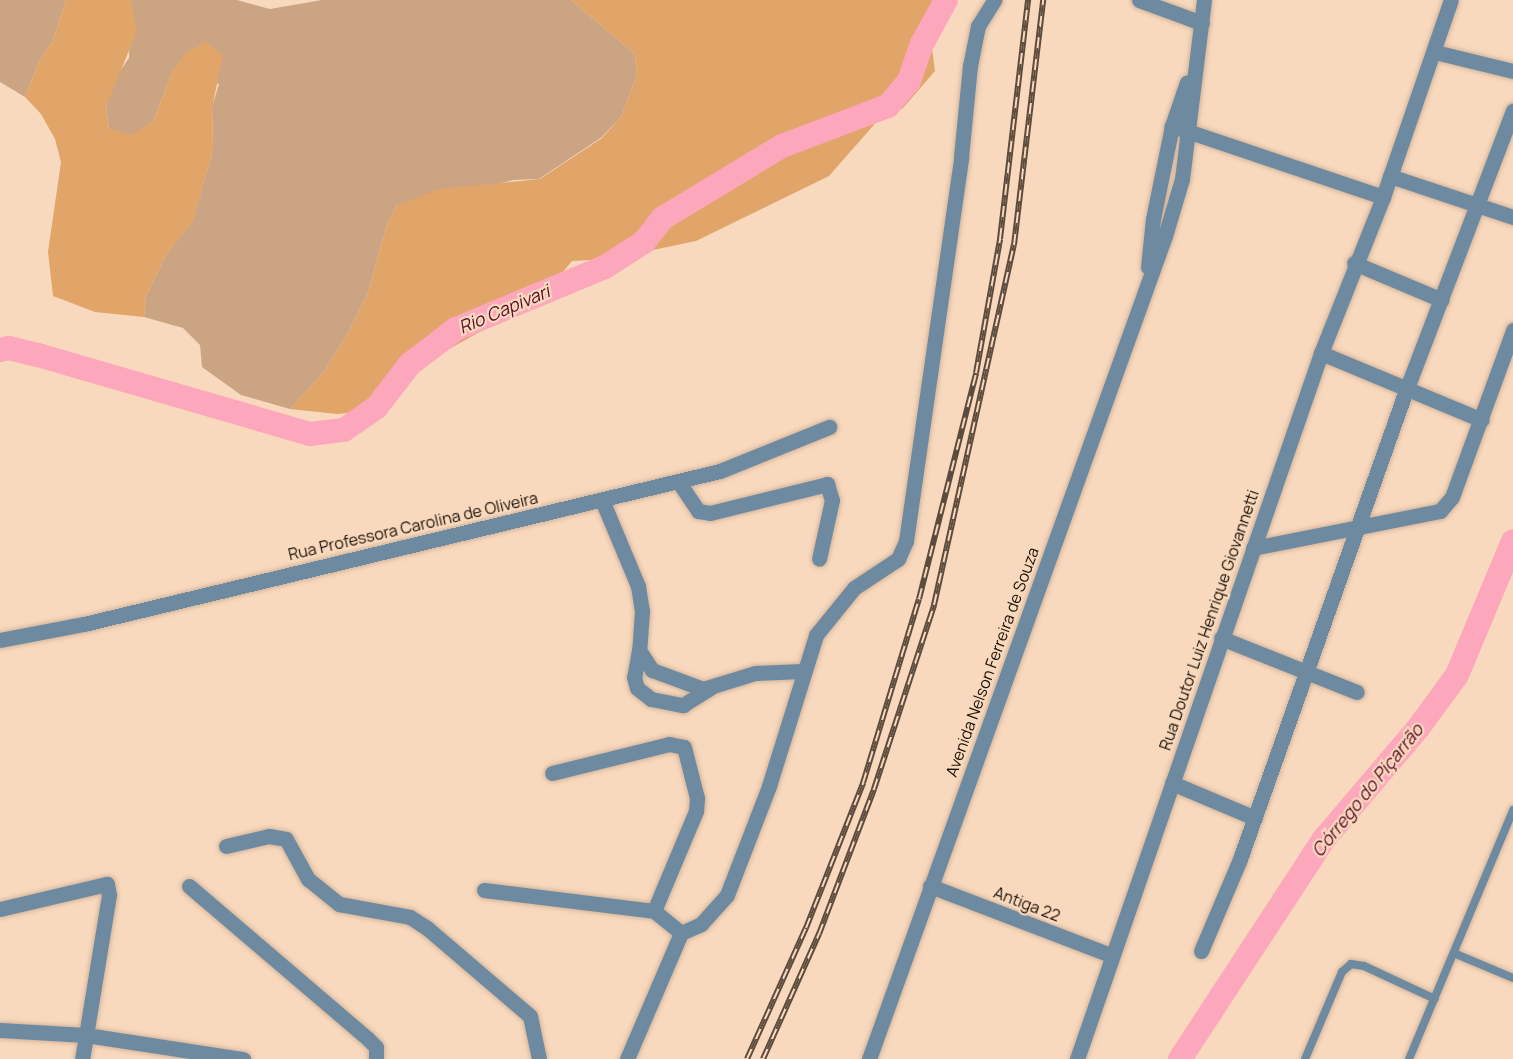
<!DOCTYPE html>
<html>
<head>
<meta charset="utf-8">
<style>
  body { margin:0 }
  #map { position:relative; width:1513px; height:1059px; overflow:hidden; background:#f9d9bd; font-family:Manrope,sans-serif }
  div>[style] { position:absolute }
  .green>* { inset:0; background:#cba583 }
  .forest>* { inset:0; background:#e1a469 }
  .river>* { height:24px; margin:-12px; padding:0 12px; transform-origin:12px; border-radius:12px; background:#fda7bc }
  .roads { filter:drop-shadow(0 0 2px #d1b59c) drop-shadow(0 0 2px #d1b59c) }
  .service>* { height:8px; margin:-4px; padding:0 4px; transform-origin:4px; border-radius:4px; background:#6e8aa1 }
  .minor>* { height:15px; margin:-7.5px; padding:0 7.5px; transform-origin:7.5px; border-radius:7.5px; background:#6e8aa1 }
  .tertiary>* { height:15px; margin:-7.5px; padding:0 7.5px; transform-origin:7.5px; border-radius:7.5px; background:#6e8aa1 }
  .rail>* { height:6px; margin-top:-3px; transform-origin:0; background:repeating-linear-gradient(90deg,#f9d9bd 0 11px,#5d4c3d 0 22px); box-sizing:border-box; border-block:2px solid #5d4c3d }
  span { translate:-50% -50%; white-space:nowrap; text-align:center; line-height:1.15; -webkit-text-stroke:4.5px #f9d9bd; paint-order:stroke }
  .street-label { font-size:16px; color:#1b1107 }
  .water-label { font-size:18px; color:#560b28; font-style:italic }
</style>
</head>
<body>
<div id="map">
  <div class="green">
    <i style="clip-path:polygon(0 0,66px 0,53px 41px,39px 62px,25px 97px,0 82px)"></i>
    <i style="clip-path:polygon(131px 0,237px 0,270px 9px,322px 0,571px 0,635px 54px,637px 75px,621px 117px,602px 137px,539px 179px,514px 180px,396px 206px,387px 225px,367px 295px,348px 333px,324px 372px,290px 409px,241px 395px,202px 367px,200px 345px,183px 328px,144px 317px,146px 296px,166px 255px,193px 220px,213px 150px,212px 107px,219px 84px,171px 74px,154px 120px,132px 136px,109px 129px,106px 107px,114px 80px,129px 58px)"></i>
  </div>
  <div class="forest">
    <i style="clip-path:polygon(66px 0,131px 0,137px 31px,106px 107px,109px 129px,132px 135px,154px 120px,171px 74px,185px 53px,205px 42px,223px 55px,212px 108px,213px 150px,193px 221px,166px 255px,146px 296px,144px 317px,95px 312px,53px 296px,48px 252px,61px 162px,55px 139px,41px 114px,25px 97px,39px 62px,53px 41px)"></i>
    <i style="clip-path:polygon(571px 0,942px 0,929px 26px,935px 71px,903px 108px,879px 119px,829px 176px,696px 241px,610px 259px,572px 261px,552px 285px,527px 299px,510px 315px,424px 363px,359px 412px,337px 414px,290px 409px,324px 372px,348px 333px,367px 295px,387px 225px,396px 206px,439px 189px,540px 179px,602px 138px,621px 117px,637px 75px,635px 54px)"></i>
  </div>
  <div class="river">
    <i style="left:0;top:350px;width:9px;rotate:-13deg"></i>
    <i style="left:9px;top:348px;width:30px;rotate:14deg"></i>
    <i style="left:38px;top:355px;width:283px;rotate:16.2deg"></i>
    <i style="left:310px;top:434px;width:34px;rotate:-7deg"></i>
    <i style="left:344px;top:430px;width:39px;rotate:-35deg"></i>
    <i style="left:376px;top:408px;width:56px;rotate:-52.3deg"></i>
    <i style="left:410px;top:364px;width:58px;rotate:-37.3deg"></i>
    <i style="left:456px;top:329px;width:161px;rotate:-22.6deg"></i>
    <i style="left:605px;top:267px;width:46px;rotate:-32.7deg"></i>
    <i style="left:644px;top:242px;width:31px;rotate:-52deg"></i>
    <i style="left:663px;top:218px;width:139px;rotate:-31.2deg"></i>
    <i style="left:782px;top:146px;width:113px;rotate:-20.7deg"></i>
    <i style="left:888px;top:106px;width:33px;rotate:-50deg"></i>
    <i style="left:909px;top:81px;width:39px;rotate:-71deg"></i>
    <i style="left:922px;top:44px;width:50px;rotate:-61.4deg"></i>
    <i style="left:1180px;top:1059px;width:263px;rotate:-56.8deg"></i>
    <i style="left:1324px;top:839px;width:147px;rotate:-49.7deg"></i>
    <i style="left:1419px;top:727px;width:64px;rotate:-53.8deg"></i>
    <i style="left:1457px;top:675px;width:145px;rotate:-67.3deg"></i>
  </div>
  <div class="roads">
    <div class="service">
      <i style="left:1456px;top:954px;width:62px;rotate:22.8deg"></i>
      <i style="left:1305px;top:1059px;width:95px;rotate:-67deg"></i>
      <i style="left:1342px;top:972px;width:12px;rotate:-42deg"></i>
      <i style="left:1351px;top:964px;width:13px;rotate:9deg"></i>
      <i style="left:1364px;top:966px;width:78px;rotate:24.9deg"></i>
      <i style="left:1409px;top:1059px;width:270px;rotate:-67.3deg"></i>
    </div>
    <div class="minor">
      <i style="left:1139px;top:0;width:67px;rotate:20.1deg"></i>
      <i style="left:1435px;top:52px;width:80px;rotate:13.7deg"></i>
      <i style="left:1390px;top:176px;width:130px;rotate:18.4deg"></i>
      <i style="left:1383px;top:197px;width:208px;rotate:-71deg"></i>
      <i style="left:1354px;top:263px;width:95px;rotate:22.8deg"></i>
      <i style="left:1148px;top:267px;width:48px;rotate:-84.1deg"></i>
      <i style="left:1153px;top:219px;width:95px;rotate:-78.5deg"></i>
      <i style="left:1172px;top:126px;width:46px;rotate:-71.2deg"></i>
      <i style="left:1321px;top:353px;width:174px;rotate:22.6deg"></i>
      <i style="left:678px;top:481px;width:36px;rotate:56deg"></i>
      <i style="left:698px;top:511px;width:12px;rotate:9deg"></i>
      <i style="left:710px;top:513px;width:121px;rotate:-13.9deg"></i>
      <i style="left:827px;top:484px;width:17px;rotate:73deg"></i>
      <i style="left:832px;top:500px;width:60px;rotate:102.4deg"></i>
      <i style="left:602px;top:500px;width:93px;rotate:67.3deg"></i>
      <i style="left:638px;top:586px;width:25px;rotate:81deg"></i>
      <i style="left:642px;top:611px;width:39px;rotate:94deg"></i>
      <i style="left:639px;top:650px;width:24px;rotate:57deg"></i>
      <i style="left:652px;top:670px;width:54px;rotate:20.4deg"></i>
      <i style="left:703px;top:689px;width:54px;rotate:-17.1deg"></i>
      <i style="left:755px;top:673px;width:47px;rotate:-2.4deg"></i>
      <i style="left:1253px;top:548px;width:191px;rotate:-11.2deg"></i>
      <i style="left:1440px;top:511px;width:18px;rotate:-49deg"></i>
      <i style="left:1452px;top:497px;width:178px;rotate:-69.9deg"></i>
      <i style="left:1221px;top:638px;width:146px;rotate:21.7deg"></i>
      <i style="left:0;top:640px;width:86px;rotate:-10.8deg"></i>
      <i style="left:84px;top:624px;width:654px;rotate:-13.53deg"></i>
      <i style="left:720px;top:471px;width:118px;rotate:-22deg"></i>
      <i style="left:639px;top:650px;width:27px;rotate:100deg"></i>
      <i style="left:634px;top:677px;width:11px;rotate:75deg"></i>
      <i style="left:637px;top:688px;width:18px;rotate:38deg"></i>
      <i style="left:651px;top:699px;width:33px;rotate:11deg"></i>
      <i style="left:683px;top:705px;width:34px;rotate:-32deg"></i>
      <i style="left:552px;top:773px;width:121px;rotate:-13.9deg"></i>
      <i style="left:669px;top:744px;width:15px;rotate:11deg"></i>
      <i style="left:684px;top:747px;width:53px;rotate:75.7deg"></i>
      <i style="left:697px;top:798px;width:13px;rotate:94deg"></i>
      <i style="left:696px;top:811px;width:108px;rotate:112.8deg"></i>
      <i style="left:1172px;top:783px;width:90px;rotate:22.9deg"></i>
      <i style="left:226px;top:846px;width:44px;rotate:-13.1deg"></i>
      <i style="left:269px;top:836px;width:17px;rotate:10deg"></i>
      <i style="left:286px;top:839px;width:46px;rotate:61.2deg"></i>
      <i style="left:308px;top:879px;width:40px;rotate:39deg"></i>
      <i style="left:339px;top:904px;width:72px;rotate:10.4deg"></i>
      <i style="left:410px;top:917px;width:20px;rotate:33deg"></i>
      <i style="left:427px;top:928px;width:135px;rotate:40.5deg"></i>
      <i style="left:530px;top:1016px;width:44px;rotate:78.2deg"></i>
      <i style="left:189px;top:886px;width:235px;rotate:40.5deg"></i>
      <i style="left:368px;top:1039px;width:11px;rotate:45deg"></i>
      <i style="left:376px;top:1047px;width:12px;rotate:90deg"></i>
      <i style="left:930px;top:886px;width:194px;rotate:20.9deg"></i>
      <i style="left:484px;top:890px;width:171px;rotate:7deg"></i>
      <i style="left:654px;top:911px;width:35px;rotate:39deg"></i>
      <i style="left:681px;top:933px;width:22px;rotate:-24deg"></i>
      <i style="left:701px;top:924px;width:39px;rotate:-48deg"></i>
      <i style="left:727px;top:895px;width:117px;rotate:-68.9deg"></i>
      <i style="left:769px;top:786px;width:158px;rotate:-72.7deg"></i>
      <i style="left:816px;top:635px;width:60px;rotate:-51deg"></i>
      <i style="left:854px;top:588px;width:53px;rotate:-33.4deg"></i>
      <i style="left:898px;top:559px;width:20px;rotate:-66deg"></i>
      <i style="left:906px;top:541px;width:388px;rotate:-81.8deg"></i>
      <i style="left:961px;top:157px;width:91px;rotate:-84.4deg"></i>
      <i style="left:970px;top:66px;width:41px;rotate:-78.7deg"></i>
      <i style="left:978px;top:26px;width:31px;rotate:-58deg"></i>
      <i style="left:0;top:909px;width:110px;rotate:-13.2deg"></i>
      <i style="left:107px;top:884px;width:11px;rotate:80deg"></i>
      <i style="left:109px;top:895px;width:166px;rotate:99.3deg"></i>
      <i style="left:1201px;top:951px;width:100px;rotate:-67deg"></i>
      <i style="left:1240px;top:859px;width:500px;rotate:-70.5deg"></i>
      <i style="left:1407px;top:388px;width:297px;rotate:-69.1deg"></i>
      <i style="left:0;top:1030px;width:86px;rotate:3.3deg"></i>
      <i style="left:86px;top:1035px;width:159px;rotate:8.7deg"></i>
      <i style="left:869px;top:1059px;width:875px;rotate:-70.22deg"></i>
      <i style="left:1165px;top:236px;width:59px;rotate:-73.4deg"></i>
      <i style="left:1182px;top:179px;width:180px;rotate:-83deg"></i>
      <i style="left:1077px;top:1059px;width:747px;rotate:-70.93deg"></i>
      <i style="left:1321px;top:353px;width:168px;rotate:-68.3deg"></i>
      <i style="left:1383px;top:197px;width:223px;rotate:-161.4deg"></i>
    </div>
    <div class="tertiary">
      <i style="left:627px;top:1059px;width:137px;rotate:-66.8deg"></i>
    </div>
  </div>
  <div class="rail">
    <i style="left:747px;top:1059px;width:144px;rotate:-65.8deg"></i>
    <i style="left:806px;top:928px;width:156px;rotate:-68.5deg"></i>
    <i style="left:863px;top:783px;width:192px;rotate:-73.1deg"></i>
    <i style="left:919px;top:599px;width:233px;rotate:-75.8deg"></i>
    <i style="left:976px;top:373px;width:136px;rotate:-79.8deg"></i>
    <i style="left:1000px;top:239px;width:241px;rotate:-83.3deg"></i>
    <i style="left:763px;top:1059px;width:137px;rotate:-65.9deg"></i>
    <i style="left:819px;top:934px;width:155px;rotate:-69.2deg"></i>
    <i style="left:874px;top:789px;width:194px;rotate:-71.9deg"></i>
    <i style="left:934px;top:605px;width:369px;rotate:-77.5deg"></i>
    <i style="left:1014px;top:245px;width:247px;rotate:-83.2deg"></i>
  </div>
  <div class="street-label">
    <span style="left:413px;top:526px;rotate:-13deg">Rua Professora Carolina de Oliveira</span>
    <span style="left:1209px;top:620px;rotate:-71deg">Rua Doutor Luiz Henrique Giovannetti</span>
    <span style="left:992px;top:662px;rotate:-70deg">Avenida Nelson Ferreira de Souza</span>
    <span style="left:1027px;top:904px;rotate:21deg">Antiga 22</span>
  </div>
  <div class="water-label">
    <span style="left:504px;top:309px;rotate:-23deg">Rio Capivari</span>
    <span style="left:1367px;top:790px;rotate:-51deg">Córrego do Piçarrão</span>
  </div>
</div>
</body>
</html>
